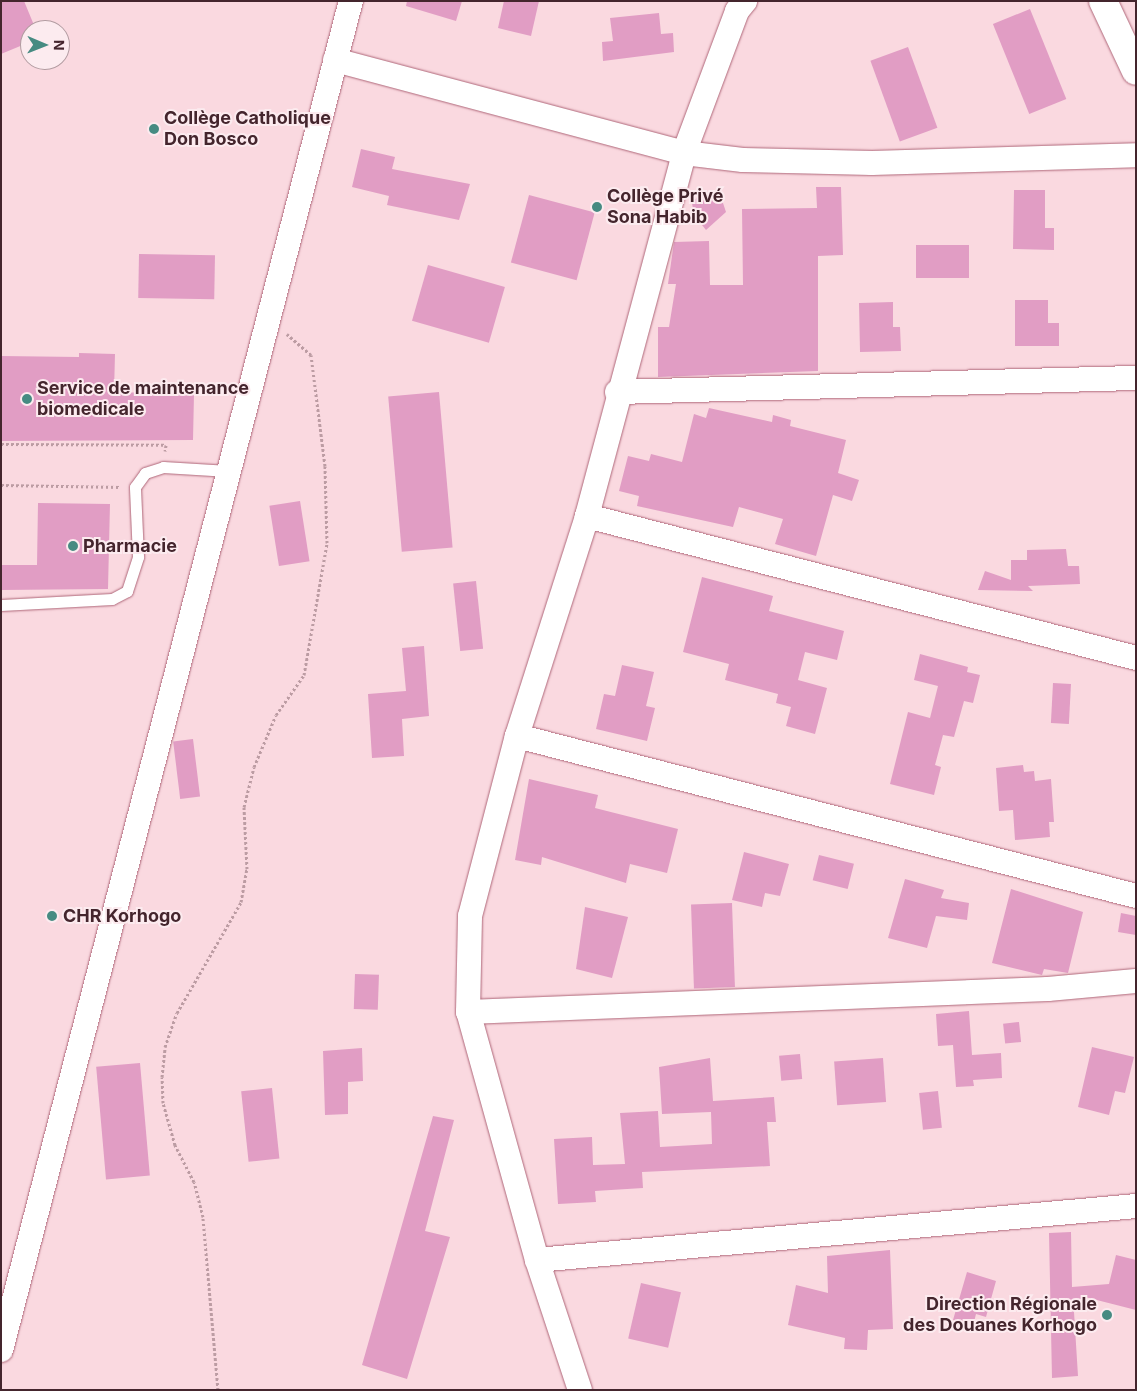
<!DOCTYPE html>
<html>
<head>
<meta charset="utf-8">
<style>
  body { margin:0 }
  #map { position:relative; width:1137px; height:1391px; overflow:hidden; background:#fad9e0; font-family:Inter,sans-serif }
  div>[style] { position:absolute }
  .building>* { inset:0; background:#e19dc4; transform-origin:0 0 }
  .path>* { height:3px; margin-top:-1.5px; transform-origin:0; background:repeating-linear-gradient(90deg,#bc9ca3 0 2.5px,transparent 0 5px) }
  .roads { filter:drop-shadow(0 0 1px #af6779) drop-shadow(0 0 1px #af6779) }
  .service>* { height:11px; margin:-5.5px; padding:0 5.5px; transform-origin:5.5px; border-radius:5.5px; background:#fff }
  .minor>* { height:24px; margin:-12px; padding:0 12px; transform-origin:12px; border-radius:12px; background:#fff }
  .tertiary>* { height:28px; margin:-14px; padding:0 14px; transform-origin:14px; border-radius:14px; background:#fff }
  .dots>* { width:14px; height:14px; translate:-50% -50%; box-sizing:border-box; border:2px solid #fcebef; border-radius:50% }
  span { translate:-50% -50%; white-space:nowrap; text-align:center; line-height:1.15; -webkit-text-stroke:4px #fcebef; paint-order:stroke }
  .poi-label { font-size:18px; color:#44252d; font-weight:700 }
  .left { translate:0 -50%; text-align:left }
  .right { translate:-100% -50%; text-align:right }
  .frame { position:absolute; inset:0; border:2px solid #44252d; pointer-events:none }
  .north { position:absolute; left:20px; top:20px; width:50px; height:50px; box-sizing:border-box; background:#fcebef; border:1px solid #b29ca1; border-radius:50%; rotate:91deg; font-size:14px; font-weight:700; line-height:20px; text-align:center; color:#44252d }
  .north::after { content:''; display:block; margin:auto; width:18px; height:22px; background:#468b82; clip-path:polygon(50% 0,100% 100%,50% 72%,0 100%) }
</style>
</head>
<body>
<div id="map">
  <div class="building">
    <i style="clip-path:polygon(1px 1px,24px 1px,36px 30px,30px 30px,30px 42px,1px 54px)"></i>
    <i style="clip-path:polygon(407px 1px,462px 1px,456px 21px,406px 6px)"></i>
    <i style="clip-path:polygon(504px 1px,539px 1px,531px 36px,498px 28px)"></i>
    <i style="left:1030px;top:9px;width:97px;height:40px;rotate:68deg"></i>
    <i style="clip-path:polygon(659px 13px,661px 34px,673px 33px,674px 52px,603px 61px,602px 42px,613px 41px,610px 18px)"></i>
    <i style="left:908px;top:47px;width:86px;height:40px;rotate:70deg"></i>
    <i style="clip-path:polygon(361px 149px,395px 157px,392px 169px,470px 184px,459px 220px,387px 205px,389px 196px,352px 187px)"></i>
    <i style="clip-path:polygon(816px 187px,841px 187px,843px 255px,818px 256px,818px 371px,658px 377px,658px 327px,669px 327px,676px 284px,668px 284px,674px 242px,709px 241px,710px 285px,743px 285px,742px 209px,817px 208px)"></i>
    <i style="clip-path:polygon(1014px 190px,1045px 190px,1045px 228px,1054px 228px,1054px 250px,1013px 249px)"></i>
    <i style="clip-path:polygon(712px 192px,722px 200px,726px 212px,706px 230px,694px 215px,692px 203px,700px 194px)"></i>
    <i style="left:529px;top:195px;width:68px;height:70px;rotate:15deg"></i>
    <i style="left:916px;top:245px;width:53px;height:33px"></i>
    <i style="left:139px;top:254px;width:76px;height:44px;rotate:1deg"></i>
    <i style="left:428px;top:265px;width:80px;height:58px;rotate:16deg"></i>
    <i style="clip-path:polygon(1015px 300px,1048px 300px,1048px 323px,1059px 323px,1059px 346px,1015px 346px)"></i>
    <i style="clip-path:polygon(893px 302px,893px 327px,900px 327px,901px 351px,860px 352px,859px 303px)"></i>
    <i style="clip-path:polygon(79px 353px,115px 354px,114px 392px,194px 394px,193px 440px,1px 441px,1px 356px,79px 357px)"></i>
    <i style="left:439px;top:392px;width:156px;height:51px;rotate:85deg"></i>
    <i style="clip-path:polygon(709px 408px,772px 422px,773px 415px,791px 420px,790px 426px,846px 440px,838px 473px,859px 480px,852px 501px,833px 495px,816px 556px,775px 544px,783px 519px,739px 507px,733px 527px,637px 506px,639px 496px,619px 491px,628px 456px,649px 461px,651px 454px,682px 462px,694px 414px,706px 418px)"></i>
    <i style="left:300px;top:501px;width:61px;height:31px;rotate:81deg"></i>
    <i style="clip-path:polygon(38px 503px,110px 504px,108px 589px,1px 590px,1px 565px,37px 565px)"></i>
    <i style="clip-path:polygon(1066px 549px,1068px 566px,1079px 566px,1080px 584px,1028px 586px,1033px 591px,978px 590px,985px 571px,1011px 580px,1011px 560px,1027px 560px,1027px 550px)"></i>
    <i style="clip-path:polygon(702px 577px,773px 596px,769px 611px,844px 631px,837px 660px,805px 652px,798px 680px,827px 688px,815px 734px,786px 726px,791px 707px,776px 703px,778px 694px,725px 680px,729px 664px,683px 652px)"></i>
    <i style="left:476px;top:581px;width:68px;height:23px;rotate:84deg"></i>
    <i style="clip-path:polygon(424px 646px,429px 716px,402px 719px,404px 756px,372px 758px,368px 694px,406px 691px,402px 648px)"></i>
    <i style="clip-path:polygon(920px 654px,968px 667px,967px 672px,980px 675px,973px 703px,964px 701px,954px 737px,943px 735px,935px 765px,941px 767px,934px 795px,890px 784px,908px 712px,930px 718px,938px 686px,914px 680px)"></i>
    <i style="clip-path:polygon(622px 665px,654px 672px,646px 706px,655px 708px,647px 741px,596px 729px,604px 694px,615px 696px)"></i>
    <i style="left:1053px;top:683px;width:18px;height:40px;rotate:3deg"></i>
    <i style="left:193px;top:739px;width:58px;height:20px;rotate:83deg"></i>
    <i style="clip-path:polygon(1023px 765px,1024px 772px,1034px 771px,1035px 781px,1051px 779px,1054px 822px,1049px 822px,1050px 837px,1015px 840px,1013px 810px,999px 811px,996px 768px)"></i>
    <i style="clip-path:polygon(529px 779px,598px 795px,595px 808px,678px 829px,667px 873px,630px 864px,626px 883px,542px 857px,541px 865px,515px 860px)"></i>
    <i style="clip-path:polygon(744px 852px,789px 864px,780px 896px,765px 893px,762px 907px,732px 900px)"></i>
    <i style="left:819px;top:855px;width:36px;height:26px;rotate:14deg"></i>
    <i style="clip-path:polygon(905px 879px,944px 890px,941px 898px,969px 903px,967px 920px,936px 916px,927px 948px,888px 938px)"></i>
    <i style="clip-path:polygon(1011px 889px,1083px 912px,1068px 973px,1044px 969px,1042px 975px,992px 963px)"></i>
    <i style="left:732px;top:903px;width:84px;height:41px;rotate:88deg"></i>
    <i style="clip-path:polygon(585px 907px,628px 917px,612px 978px,576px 969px)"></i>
    <i style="clip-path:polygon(1121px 913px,1136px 916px,1136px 935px,1118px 932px)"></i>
    <i style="left:355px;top:974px;width:24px;height:35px;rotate:2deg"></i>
    <i style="clip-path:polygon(969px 1011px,972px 1055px,1001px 1053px,1002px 1078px,973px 1080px,974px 1086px,956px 1087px,953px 1045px,938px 1046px,936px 1014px)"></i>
    <i style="left:1019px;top:1022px;width:20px;height:16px;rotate:84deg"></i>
    <i style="clip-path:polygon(1092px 1047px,1134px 1057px,1125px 1093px,1115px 1091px,1109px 1115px,1078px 1107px)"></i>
    <i style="clip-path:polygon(362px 1048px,363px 1081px,348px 1082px,348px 1114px,325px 1115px,323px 1051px)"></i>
    <i style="left:800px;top:1054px;width:25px;height:21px;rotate:85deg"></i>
    <i style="clip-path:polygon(710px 1058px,713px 1101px,774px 1097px,776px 1122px,767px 1122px,770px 1166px,642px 1172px,643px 1188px,595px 1191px,596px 1202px,558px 1204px,554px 1139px,592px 1137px,593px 1165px,625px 1164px,620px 1113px,658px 1111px,660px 1147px,712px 1144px,711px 1112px,662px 1114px,659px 1067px)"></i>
    <i style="left:883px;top:1058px;width:44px;height:49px;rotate:86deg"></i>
    <i style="left:140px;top:1063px;width:113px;height:44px;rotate:85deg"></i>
    <i style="left:272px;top:1088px;width:71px;height:31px;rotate:84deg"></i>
    <i style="left:938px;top:1091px;width:37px;height:19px;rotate:84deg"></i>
    <i style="clip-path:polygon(433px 1116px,454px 1120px,425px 1231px,450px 1237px,407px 1379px,362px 1365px)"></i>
    <i style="clip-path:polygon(1071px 1232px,1072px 1287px,1109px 1284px,1116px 1255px,1136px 1260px,1136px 1310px,1085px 1297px,1086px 1312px,1074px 1312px,1078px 1376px,1052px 1378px,1049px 1233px)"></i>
    <i style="clip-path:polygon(890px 1250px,893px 1329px,868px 1330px,867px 1350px,844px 1349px,845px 1338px,788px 1325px,796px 1285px,828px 1293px,827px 1256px)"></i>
    <i style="clip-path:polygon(967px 1272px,996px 1281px,986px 1317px,976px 1314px,973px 1326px,953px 1320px)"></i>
    <i style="left:641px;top:1283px;width:41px;height:57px;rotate:13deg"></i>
  </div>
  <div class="path">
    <i style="left:1px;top:444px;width:165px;rotate:0.3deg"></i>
    <i style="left:166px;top:445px;width:6px;rotate:99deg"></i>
    <i style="left:1px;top:485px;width:120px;rotate:1deg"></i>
    <i style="left:218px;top:1390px;width:174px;rotate:-95deg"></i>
    <i style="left:203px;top:1217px;width:36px;rotate:-104deg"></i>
    <i style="left:194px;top:1182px;width:42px;rotate:-117.2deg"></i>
    <i style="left:175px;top:1145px;width:44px;rotate:-105.9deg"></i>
    <i style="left:163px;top:1103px;width:26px;rotate:-92deg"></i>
    <i style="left:162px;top:1077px;width:30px;rotate:-84deg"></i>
    <i style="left:165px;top:1047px;width:36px;rotate:-71deg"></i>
    <i style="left:177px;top:1013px;width:128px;rotate:-60deg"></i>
    <i style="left:241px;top:902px;width:34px;rotate:-80deg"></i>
    <i style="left:247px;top:869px;width:62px;rotate:-92.8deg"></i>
    <i style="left:244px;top:807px;width:41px;rotate:-76deg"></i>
    <i style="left:254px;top:767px;width:56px;rotate:-67.1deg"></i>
    <i style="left:276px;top:715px;width:49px;rotate:-55deg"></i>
    <i style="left:304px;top:675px;width:134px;rotate:-80.1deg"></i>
    <i style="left:327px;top:543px;width:77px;rotate:-91.5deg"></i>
    <i style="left:325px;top:466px;width:112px;rotate:-97.2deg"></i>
    <i style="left:311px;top:355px;width:32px;rotate:-139deg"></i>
  </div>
  <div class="roads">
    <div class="service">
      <i style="left:1px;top:605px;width:111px;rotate:-3.1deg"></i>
      <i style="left:112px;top:599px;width:17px;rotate:-28deg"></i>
      <i style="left:127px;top:591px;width:36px;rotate:-72deg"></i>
      <i style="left:138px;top:557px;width:70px;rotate:-92.5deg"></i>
      <i style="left:135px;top:487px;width:17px;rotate:-54deg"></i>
      <i style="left:145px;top:473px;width:19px;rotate:-18deg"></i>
      <i style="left:163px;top:467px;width:66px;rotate:3.5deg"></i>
    </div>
    <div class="minor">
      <i style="left:335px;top:60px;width:361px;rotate:14.9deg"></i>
      <i style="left:684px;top:153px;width:59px;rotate:6.8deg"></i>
      <i style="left:743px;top:160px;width:129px;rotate:1.3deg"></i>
      <i style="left:872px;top:163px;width:264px;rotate:-1.7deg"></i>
      <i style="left:617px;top:392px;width:519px;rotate:-1.55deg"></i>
      <i style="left:587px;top:516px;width:567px;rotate:14.5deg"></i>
      <i style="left:517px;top:736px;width:639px;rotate:14.49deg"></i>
      <i style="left:468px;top:1012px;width:580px;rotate:-2.27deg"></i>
      <i style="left:1048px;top:989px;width:88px;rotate:-5.2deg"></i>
      <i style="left:537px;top:1260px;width:601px;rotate:-5.15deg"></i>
      <i style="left:1px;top:1350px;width:1394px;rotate:-75.46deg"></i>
      <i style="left:580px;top:1390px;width:137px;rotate:-108.3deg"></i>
      <i style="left:537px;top:1260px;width:257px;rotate:-105.5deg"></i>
      <i style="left:468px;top:1012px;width:96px;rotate:-88.8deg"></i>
      <i style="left:470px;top:916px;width:186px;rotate:-75.4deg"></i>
      <i style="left:517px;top:736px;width:231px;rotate:-72.3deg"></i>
      <i style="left:587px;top:516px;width:376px;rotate:-75deg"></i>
      <i style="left:684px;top:153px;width:152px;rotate:-69.5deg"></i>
      <i style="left:737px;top:11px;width:13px;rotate:-51deg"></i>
    </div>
    <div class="tertiary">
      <i style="left:1103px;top:1px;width:77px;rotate:64.8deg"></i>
    </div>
  </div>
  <div class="dots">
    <i style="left:154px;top:129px;background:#468b82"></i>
    <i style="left:597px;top:207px;background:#468b82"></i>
    <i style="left:27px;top:399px;background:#468b82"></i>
    <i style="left:73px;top:546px;background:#468b82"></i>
    <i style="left:52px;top:916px;background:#468b82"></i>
    <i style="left:1107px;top:1315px;background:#468b82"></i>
  </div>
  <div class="poi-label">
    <span class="left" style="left:164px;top:129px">Collège Catholique<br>Don Bosco</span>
    <span class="left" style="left:607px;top:207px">Collège Privé<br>Sona Habib</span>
    <span class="left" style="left:37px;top:399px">Service de maintenance<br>biomedicale</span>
    <span class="left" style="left:83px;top:546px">Pharmacie</span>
    <span class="left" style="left:63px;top:916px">CHR Korhogo</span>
    <span class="right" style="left:1097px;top:1315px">Direction Régionale<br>des Douanes Korhogo</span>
  </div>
  <div class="frame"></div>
  <div class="north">N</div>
</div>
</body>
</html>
